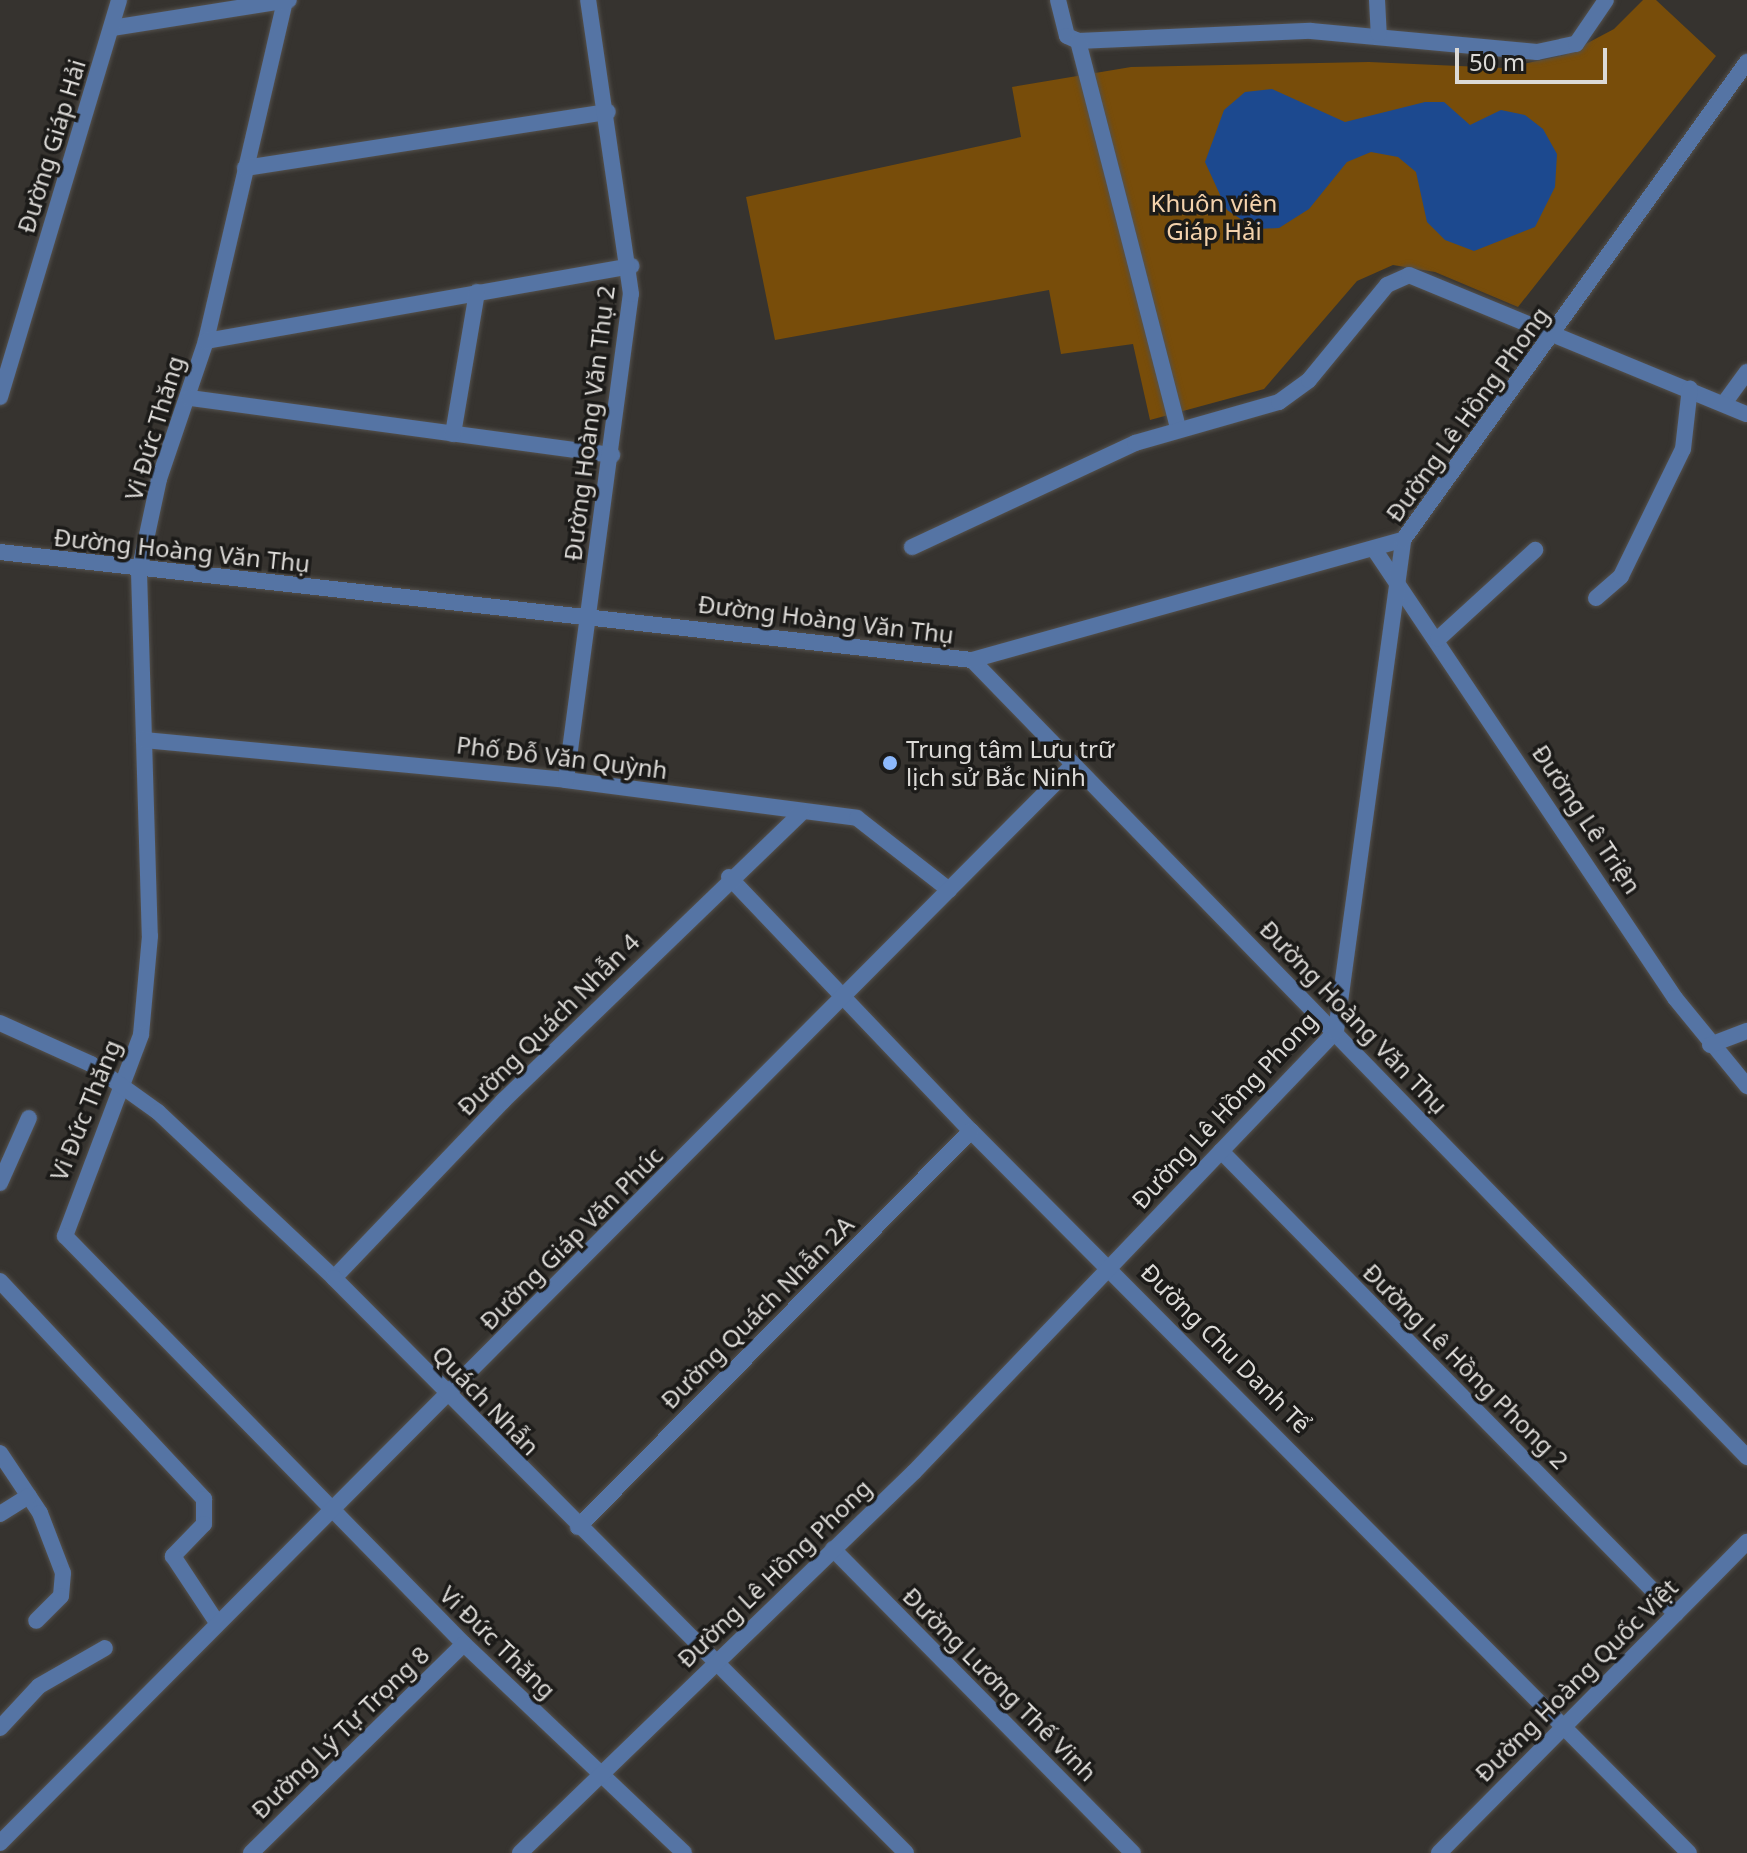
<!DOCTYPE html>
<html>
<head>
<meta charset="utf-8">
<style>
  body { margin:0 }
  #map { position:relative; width:1747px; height:1853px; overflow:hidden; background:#36332f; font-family:"Noto Sans",sans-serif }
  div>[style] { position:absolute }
  .green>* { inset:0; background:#784d0a }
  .water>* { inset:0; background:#1c498f }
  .roads { filter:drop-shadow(0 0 2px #54514d) drop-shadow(0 0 2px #54514d) }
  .minor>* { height:16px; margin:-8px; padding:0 8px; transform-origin:8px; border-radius:8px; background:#5574a4 }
  .tertiary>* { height:16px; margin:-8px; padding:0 8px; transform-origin:8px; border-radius:8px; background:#5574a4 }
  .dots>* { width:22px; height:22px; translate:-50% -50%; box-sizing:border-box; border:4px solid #1c1b19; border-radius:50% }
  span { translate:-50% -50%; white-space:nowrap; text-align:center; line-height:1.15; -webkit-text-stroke:7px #1c1b19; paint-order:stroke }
  .street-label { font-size:24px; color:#dcdad7 }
  .park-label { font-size:24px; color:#f4d2ac }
  .poi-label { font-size:24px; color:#dcdad7 }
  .left { translate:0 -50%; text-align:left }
  .scale { position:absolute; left:1455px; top:48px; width:152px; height:36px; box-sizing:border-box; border:4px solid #dcdad7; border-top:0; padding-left:10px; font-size:24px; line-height:28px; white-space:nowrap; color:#dcdad7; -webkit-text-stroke:6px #1c1b19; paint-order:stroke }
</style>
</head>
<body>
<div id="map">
  <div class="green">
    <i style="clip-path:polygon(1643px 0,1656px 0,1716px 56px,1518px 307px,1435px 272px,1393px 265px,1357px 281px,1264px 389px,1150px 420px,1133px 344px,1061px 354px,1049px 290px,775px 340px,746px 197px,1021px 137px,1012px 87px,1131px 67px,1369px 62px,1504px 68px,1565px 55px,1614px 29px)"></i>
  </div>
  <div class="water">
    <i style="clip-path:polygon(1272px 89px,1345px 122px,1425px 102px,1444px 102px,1470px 125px,1501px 110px,1525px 115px,1543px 129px,1557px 154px,1555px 187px,1535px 227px,1474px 251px,1445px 240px,1427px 222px,1416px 172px,1398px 157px,1371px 152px,1347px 162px,1309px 209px,1279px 228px,1256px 229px,1227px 210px,1205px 162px,1224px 110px,1245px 92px)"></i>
  </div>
  <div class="roads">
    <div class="minor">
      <i style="left:1058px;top:0;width:37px;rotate:76deg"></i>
      <i style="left:1067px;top:36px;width:12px;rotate:24deg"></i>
      <i style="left:1078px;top:41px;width:233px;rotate:-2.5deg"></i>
      <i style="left:1311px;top:31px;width:227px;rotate:5.3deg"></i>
      <i style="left:1537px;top:52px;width:40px;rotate:-12deg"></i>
      <i style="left:1576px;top:44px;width:53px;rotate:-55.7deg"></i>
      <i style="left:1377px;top:0;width:34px;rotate:87deg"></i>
      <i style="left:285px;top:1px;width:349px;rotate:103.1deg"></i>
      <i style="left:206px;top:341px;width:146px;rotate:108.8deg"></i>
      <i style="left:159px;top:479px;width:95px;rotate:102.1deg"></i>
      <i style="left:139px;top:572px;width:364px;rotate:88.3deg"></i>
      <i style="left:150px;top:936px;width:99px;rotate:95.2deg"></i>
      <i style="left:141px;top:1035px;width:215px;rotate:110.7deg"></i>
      <i style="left:65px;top:1236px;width:571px;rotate:45.64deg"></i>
      <i style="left:464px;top:1644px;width:303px;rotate:43.5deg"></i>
      <i style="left:112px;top:28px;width:179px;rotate:-9deg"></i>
      <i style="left:1078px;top:41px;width:401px;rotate:75.5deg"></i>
      <i style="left:245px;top:168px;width:367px;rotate:-8.8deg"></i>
      <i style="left:206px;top:341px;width:432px;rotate:-10deg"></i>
      <i style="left:190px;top:398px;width:426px;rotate:7.7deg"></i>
      <i style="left:1725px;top:402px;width:37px;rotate:-54deg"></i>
      <i style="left:453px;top:434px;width:144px;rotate:-80.4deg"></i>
      <i style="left:912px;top:547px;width:246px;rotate:-25deg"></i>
      <i style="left:1135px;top:443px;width:150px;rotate:-15.9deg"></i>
      <i style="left:1279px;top:402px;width:37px;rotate:-36deg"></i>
      <i style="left:1309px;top:380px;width:123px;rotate:-50.6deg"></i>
      <i style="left:1387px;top:285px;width:24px;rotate:-24deg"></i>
      <i style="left:1409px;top:275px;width:365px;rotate:22.4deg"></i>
      <i style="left:1374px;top:549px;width:541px;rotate:56.16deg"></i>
      <i style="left:1675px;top:998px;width:114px;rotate:50.7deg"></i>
      <i style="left:1596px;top:598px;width:33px;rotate:-41deg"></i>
      <i style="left:1621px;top:576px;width:141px;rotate:-64deg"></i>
      <i style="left:1683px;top:449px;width:61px;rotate:-83.5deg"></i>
      <i style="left:1438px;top:639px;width:132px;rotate:-42.5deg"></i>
      <i style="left:144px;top:740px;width:424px;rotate:5.4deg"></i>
      <i style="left:566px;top:780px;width:293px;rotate:7.4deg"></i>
      <i style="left:857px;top:818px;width:117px;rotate:38deg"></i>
      <i style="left:566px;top:780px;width:490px;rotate:-82.4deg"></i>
      <i style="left:631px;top:294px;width:297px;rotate:-98.3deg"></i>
      <i style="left:729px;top:877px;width:351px;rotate:46.4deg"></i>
      <i style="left:971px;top:1131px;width:1018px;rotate:45.16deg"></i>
      <i style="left:1710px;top:1045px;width:40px;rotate:-21deg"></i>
      <i style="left:1221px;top:1151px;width:649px;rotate:45.5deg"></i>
      <i style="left:0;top:1183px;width:71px;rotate:-66deg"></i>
      <i style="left:334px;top:1278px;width:245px;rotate:-46.3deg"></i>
      <i style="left:503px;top:1101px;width:416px;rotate:-44deg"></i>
      <i style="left:0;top:1281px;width:299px;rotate:46.9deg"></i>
      <i style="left:204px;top:1499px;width:25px;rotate:90deg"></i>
      <i style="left:204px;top:1524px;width:45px;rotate:134.1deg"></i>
      <i style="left:173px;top:1556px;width:78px;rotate:56.5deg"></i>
      <i style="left:0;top:1453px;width:72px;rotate:56.3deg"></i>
      <i style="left:40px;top:1513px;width:64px;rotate:69deg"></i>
      <i style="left:63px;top:1573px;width:23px;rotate:95deg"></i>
      <i style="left:61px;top:1596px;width:35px;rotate:135deg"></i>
      <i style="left:0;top:1514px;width:34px;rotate:-32deg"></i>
      <i style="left:578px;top:1527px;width:558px;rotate:-45.22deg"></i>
      <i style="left:833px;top:1549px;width:427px;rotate:45.4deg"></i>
      <i style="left:0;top:1728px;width:57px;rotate:-47.1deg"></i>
      <i style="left:39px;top:1686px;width:76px;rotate:-29.9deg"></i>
      <i style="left:0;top:1843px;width:1520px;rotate:-45.13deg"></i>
      <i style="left:251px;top:1853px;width:298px;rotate:-44.5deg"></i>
      <i style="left:1439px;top:1853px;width:438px;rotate:-45.3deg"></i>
    </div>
    <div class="tertiary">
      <i style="left:0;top:397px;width:414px;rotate:-73.3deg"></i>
      <i style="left:0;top:552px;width:978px;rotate:6.34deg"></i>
      <i style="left:972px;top:660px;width:1112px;rotate:45.8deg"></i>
      <i style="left:972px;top:660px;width:447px;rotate:-15.6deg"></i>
      <i style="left:0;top:1023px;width:100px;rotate:24.3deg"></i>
      <i style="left:91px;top:1064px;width:82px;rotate:35.6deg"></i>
      <i style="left:158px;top:1112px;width:242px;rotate:43.3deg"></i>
      <i style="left:334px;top:1278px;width:811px;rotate:45.15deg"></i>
      <i style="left:520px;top:1853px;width:548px;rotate:-44.04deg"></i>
      <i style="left:914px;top:1472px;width:610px;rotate:-46.26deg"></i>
      <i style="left:1336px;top:1031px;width:496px;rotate:-82.2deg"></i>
      <i style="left:1403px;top:540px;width:589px;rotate:-54.26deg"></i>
    </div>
  </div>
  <div class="dots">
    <i style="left:890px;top:763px;background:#8db9fc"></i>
  </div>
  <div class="street-label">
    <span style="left:51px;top:146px;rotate:-73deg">Đường Giáp Hải</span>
    <span style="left:1467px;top:414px;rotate:-54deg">Đường Lê Hồng Phong</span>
    <span style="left:589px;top:423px;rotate:-83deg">Đường Hoàng Văn Thụ 2</span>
    <span style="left:154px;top:428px;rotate:-73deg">Vi Đức Thăng</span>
    <span style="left:182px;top:550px;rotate:6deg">Đường Hoàng Văn Thụ</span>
    <span style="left:826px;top:619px;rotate:7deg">Đường Hoàng Văn Thụ</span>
    <span style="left:562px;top:757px;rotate:7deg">Phố Đỗ Văn Quỳnh</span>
    <span style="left:1587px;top:819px;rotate:56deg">Đường Lê Triện</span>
    <span style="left:1354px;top:1017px;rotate:46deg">Đường Hoàng Văn Thụ</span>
    <span style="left:548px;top:1024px;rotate:-45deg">Đường Quách Nhẫn 4</span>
    <span style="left:85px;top:1110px;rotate:-68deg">Vi Đức Thăng</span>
    <span style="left:1224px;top:1110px;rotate:-47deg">Đường Lê Hồng Phong</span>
    <span style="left:571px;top:1238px;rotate:-45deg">Đường Giáp Văn Phúc</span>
    <span style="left:757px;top:1312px;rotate:-45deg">Đường Quách Nhẫn 2A</span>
    <span style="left:1226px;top:1348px;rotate:45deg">Đường Chu Danh Tể</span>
    <span style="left:1466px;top:1366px;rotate:45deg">Đường Lê Hồng Phong 2</span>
    <span style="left:486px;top:1400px;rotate:46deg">Quách Nhẫn</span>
    <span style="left:774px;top:1573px;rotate:-44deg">Đường Lê Hồng Phong</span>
    <span style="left:498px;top:1642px;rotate:44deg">Vi Đức Thăng</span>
    <span style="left:1576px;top:1680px;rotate:-45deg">Đường Hoàng Quốc Việt</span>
    <span style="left:1000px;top:1684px;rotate:45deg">Đường Lương Thế Vinh</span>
    <span style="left:340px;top:1732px;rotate:-44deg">Đường Lý Tự Trọng 8</span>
  </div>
  <div class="park-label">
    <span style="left:1214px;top:217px">Khuôn viên<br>Giáp Hải</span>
  </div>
  <div class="poi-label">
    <span class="left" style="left:906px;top:763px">Trung tâm Lưu trữ<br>lịch sử Bắc Ninh</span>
  </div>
  <div class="scale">50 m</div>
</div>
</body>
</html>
